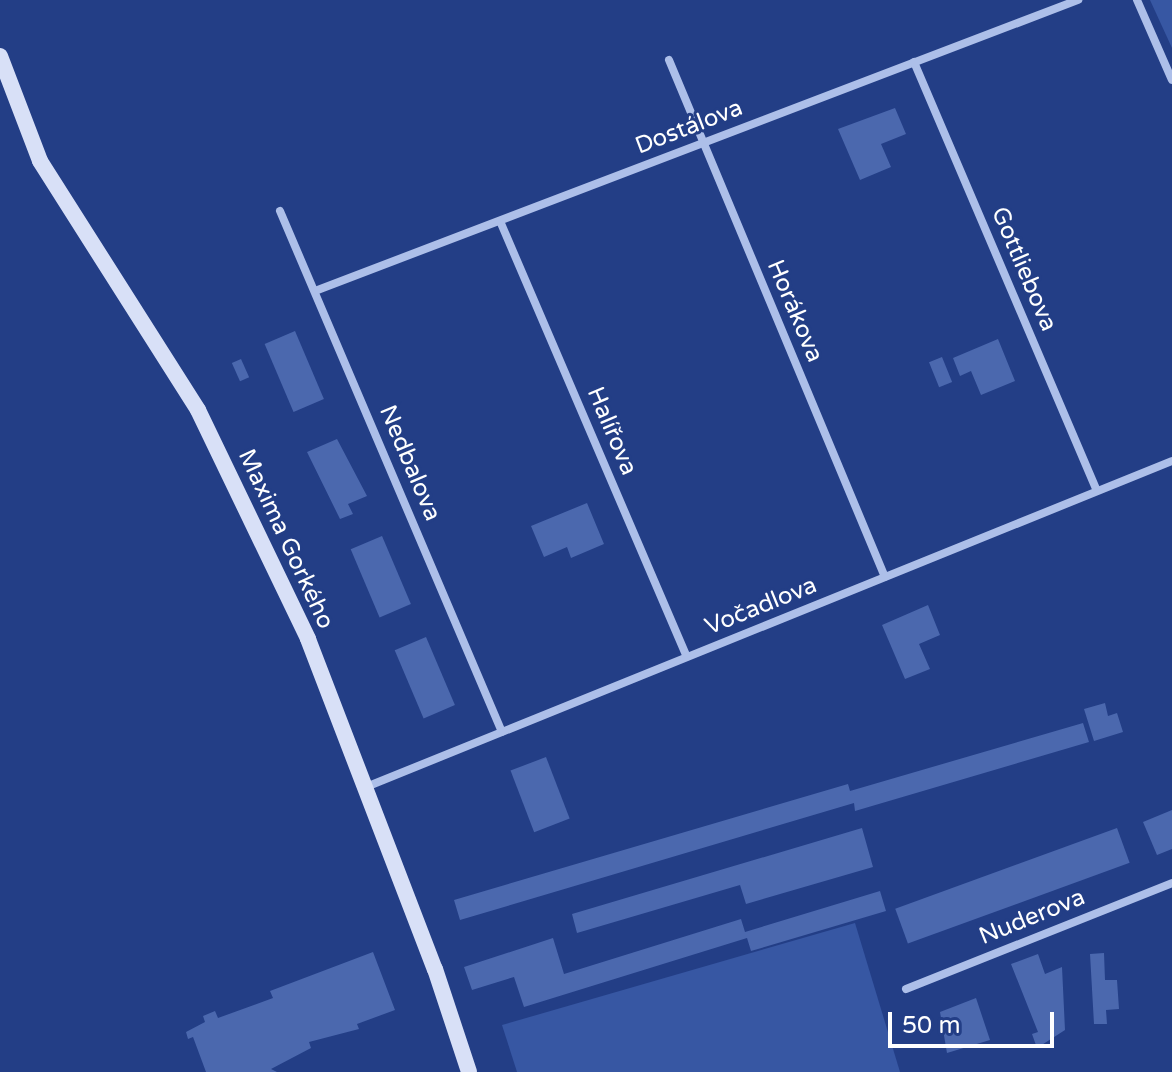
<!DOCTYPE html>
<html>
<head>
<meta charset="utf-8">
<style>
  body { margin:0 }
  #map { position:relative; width:1172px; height:1072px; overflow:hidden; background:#233e86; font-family:"Varela Round",sans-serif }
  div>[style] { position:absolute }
  .green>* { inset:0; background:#3757a3 }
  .building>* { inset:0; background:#4b68ae; transform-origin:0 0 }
  .street>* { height:8px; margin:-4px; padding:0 4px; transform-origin:4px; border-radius:4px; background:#adbfe9 }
  .secondary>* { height:16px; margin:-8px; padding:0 8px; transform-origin:8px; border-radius:8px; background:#d8e0f7 }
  span { translate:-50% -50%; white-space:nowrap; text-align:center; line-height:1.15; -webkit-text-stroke:6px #233e86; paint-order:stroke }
  .street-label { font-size:24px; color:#fff }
  .scale { position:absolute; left:888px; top:1012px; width:166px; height:36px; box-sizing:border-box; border:4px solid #fff; border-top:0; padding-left:10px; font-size:24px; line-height:28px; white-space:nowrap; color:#fff; -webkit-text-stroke:6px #233e86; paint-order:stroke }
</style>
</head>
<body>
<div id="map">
  <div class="green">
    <i style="clip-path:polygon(1150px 0,1172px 0,1172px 48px)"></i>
    <i style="clip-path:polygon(855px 923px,900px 1072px,517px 1072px,502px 1025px)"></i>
  </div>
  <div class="building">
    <i style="clip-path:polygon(895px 108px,906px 134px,881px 144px,891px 167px,860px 180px,838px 129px)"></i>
    <i style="left:295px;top:331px;width:74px;height:33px;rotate:67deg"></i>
    <i style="clip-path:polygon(998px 339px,1015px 381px,981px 395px,971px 371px,960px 376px,953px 358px)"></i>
    <i style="left:942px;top:357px;width:27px;height:14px;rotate:68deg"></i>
    <i style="left:241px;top:359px;width:20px;height:10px;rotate:66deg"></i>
    <i style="clip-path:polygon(337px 439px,367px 496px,348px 504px,353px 514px,340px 519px,307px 452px)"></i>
    <i style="clip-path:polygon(587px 503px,604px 544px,571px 558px,567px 547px,544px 557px,531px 526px)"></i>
    <i style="left:382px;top:536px;width:74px;height:34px;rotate:67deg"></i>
    <i style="clip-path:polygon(928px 605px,940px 635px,919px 644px,930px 669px,905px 679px,882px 625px)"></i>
    <i style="left:426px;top:637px;width:74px;height:34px;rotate:67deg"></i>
    <i style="clip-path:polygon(1105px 703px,1108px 716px,1117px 713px,1123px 732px,1094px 741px,1084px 709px)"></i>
    <i style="clip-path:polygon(1083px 723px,1089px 742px,855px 811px,854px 803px,460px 920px,454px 900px,848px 784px,850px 791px)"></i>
    <i style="left:546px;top:757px;width:66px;height:38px;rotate:69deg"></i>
    <i style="clip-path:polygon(1172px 810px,1172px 849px,1157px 855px,1143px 822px)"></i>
    <i style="clip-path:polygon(862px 828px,873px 867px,746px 904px,740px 885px,577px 933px,572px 914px)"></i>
    <i style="left:1117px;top:828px;width:37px;height:236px;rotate:70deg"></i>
    <i style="clip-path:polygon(880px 891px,886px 911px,751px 951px,747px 938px,524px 1007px,514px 977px,472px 990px,464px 967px,553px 938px,564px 974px,741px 919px,745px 932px)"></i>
    <i style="clip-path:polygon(373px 952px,395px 1010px,357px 1024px,359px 1029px,309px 1042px,311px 1048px,271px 1069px,277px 1072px,206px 1072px,193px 1037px,188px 1039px,186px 1032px,205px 1022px,203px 1016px,215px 1011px,218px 1018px,273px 998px,270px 991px)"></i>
    <i style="clip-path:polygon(1104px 953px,1105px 980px,1117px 980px,1119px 1009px,1106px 1010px,1107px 1024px,1094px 1024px,1090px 954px)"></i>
    <i style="clip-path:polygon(1038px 954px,1045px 974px,1062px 967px,1065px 1030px,1037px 1048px,1032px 1034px,1038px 1032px,1011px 964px)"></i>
    <i style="clip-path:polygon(976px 998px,990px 1040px,947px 1053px,940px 1012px)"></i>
  </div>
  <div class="street">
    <i style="left:1137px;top:0;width:87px;rotate:66.4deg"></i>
    <i style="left:669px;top:60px;width:560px;rotate:67.33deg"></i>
    <i style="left:914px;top:62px;width:466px;rotate:66.9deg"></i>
    <i style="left:280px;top:211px;width:566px;rotate:66.92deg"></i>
    <i style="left:500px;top:221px;width:474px;rotate:66.8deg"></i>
    <i style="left:315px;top:291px;width:817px;rotate:-20.88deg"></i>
    <i style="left:366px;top:787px;width:869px;rotate:-22.02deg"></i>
    <i style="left:906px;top:989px;width:286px;rotate:-21.7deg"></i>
  </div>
  <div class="secondary">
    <i style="left:0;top:56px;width:112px;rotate:69.1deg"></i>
    <i style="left:40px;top:161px;width:295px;rotate:57.6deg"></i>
    <i style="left:198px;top:410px;width:254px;rotate:64.3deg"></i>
    <i style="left:308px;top:639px;width:354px;rotate:69deg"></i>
    <i style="left:435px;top:969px;width:108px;rotate:71.7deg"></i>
  </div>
  <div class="street-label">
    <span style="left:689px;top:127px;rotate:-21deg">Dostálova</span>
    <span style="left:1024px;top:269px;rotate:67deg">Gottliebova</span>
    <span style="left:795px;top:311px;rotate:67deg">Horákova</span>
    <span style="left:612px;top:431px;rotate:67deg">Halířova</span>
    <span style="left:410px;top:463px;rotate:67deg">Nedbalova</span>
    <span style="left:286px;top:539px;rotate:65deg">Maxima Gorkého</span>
    <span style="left:761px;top:606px;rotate:-22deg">Vočadlova</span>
    <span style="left:1032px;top:917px;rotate:-22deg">Nuderova</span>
  </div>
  <div class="scale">50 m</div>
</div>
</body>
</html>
